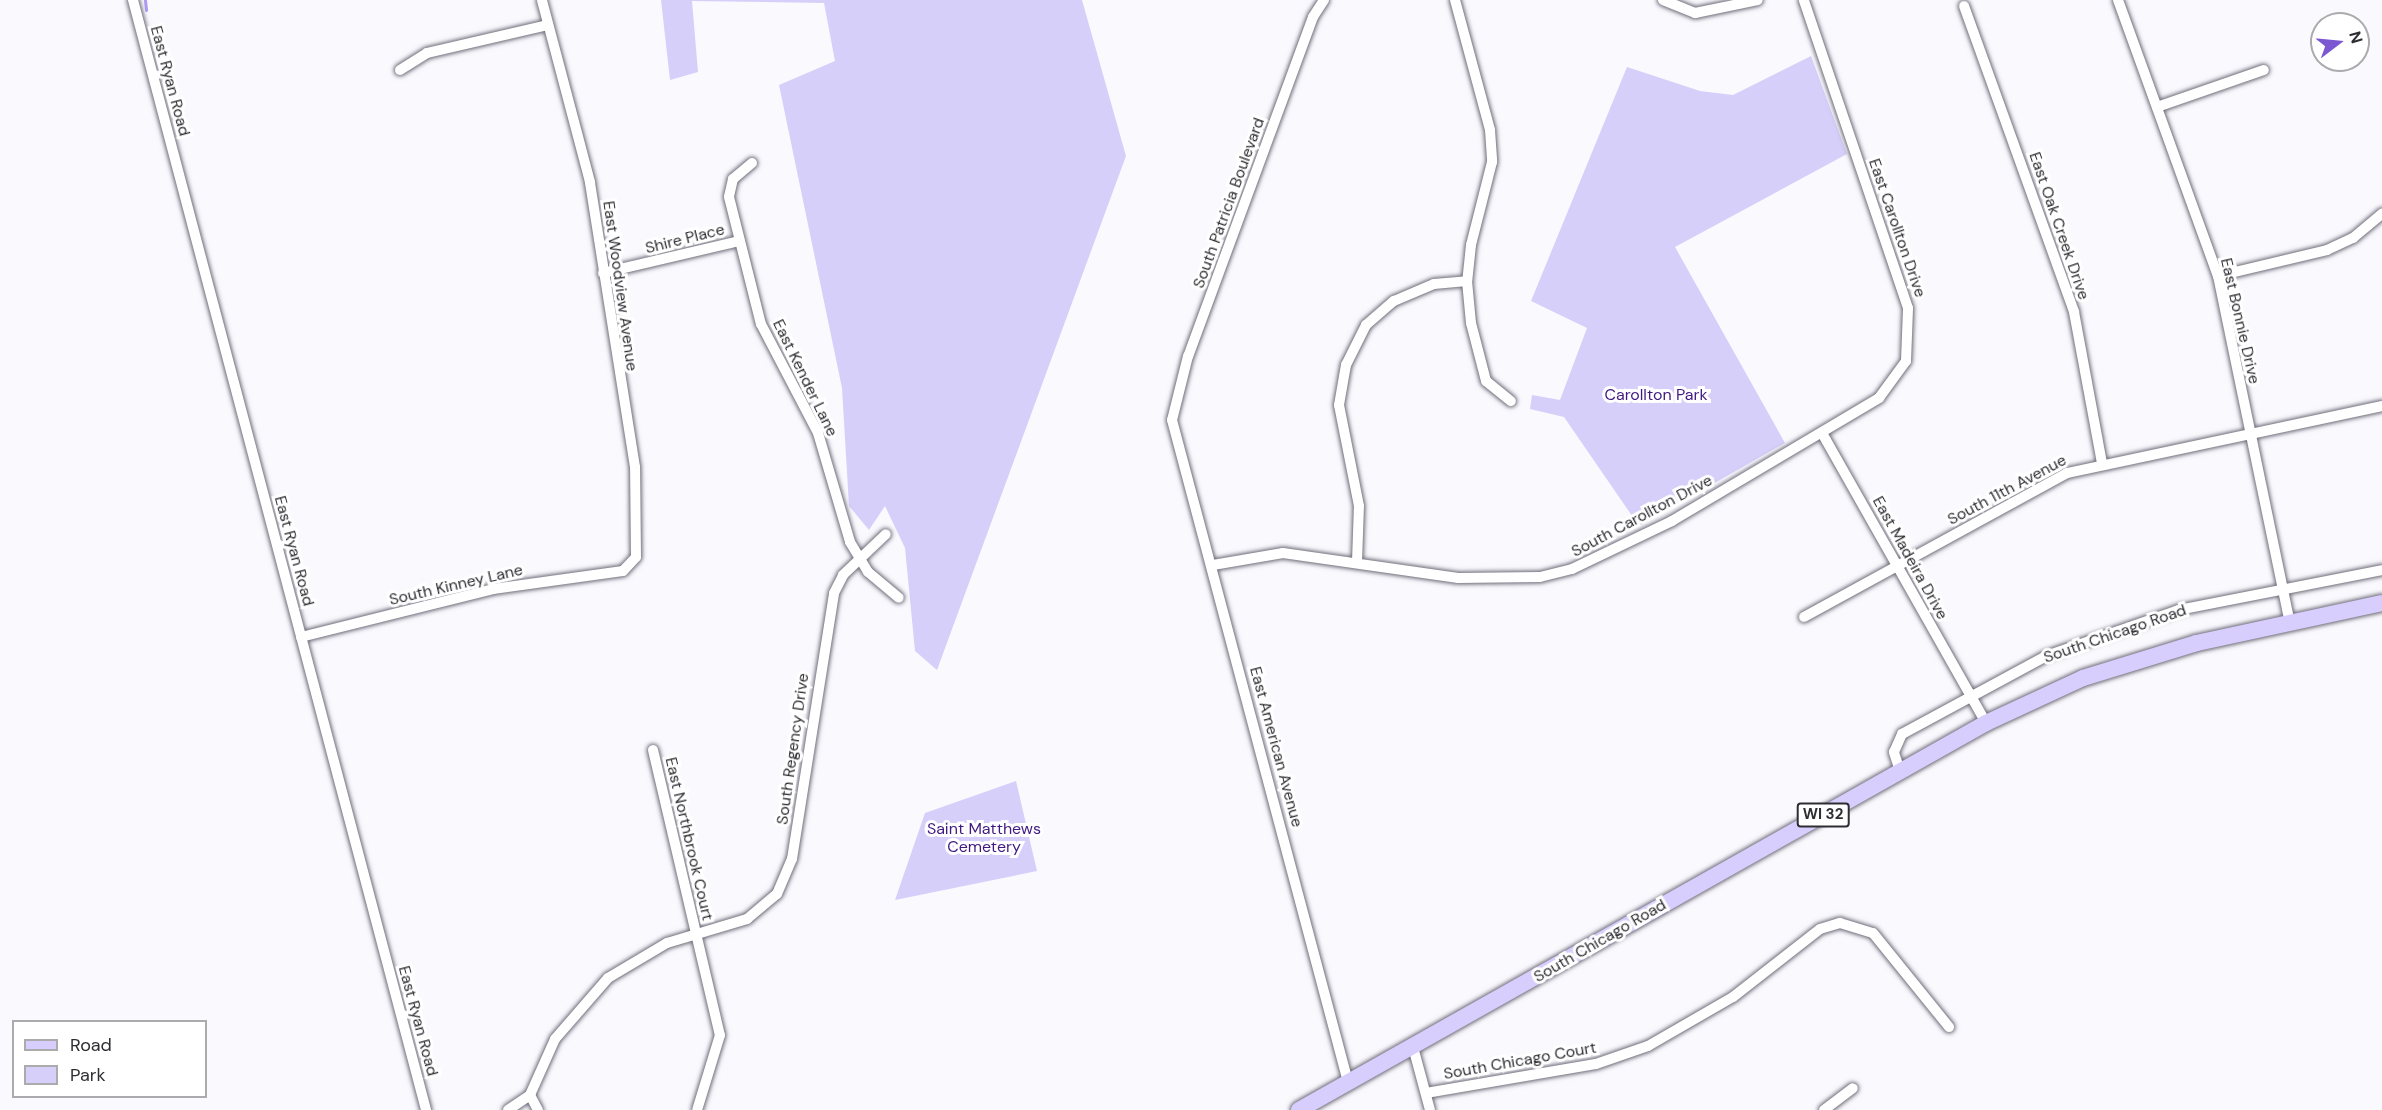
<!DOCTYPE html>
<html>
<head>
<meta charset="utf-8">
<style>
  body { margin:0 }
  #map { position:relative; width:2382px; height:1110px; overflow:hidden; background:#faf9fe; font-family:"DM Sans",sans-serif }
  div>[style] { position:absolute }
  .green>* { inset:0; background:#d6cffa }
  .stream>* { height:3px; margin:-1.5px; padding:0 1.5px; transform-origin:1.5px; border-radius:1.5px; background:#af9bf4 }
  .roads { filter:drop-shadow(0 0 2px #706e7a) drop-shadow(0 0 2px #706e7a) }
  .street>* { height:10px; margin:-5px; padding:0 5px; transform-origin:5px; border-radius:5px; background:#fff }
  .primary>* { height:16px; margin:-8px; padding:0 8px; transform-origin:8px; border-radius:8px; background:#d8cefd }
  span { translate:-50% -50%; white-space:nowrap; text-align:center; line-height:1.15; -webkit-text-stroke:6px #fff; paint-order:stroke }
  .shield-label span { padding:2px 4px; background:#fff; border:2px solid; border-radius:4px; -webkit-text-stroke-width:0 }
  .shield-label { font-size:15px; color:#2e2d32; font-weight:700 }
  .street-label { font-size:16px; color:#2e2d32 }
  .park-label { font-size:16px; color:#401a81 }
  .legend { position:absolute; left:12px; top:1020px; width:195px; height:78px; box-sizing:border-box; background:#fff; border:2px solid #ababad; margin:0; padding:8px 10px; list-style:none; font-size:18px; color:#2e2d32 }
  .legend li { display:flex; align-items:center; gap:12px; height:30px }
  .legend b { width:30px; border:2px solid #ababad }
  .north { position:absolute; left:2310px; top:12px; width:60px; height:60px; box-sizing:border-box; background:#fff; border:2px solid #ababad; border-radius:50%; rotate:74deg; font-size:16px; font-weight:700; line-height:24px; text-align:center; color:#2e2d32 }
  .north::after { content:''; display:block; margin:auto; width:21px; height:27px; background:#7b57d1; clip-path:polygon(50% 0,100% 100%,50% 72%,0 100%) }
</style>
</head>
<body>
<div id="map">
  <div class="green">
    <i style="clip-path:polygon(661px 0,1082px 0,1126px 156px,937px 670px,915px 651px,905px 548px,885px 506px,869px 530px,849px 506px,842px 388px,779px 85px,835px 61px,824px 3px,692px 1px,698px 72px,670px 80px)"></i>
    <i style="clip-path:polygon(1811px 56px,1847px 154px,1675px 247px,1785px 443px,1639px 526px,1564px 417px,1530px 409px,1532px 395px,1560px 400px,1587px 328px,1531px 301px,1627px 67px,1700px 91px,1733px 95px)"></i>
    <i style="clip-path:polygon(1016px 781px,1037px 871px,895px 900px,925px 813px)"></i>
  </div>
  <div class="stream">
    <i style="left:145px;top:0;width:10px;rotate:84deg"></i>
  </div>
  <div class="roads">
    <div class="street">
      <i style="left:133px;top:0;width:1148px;rotate:75.21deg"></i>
      <i style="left:1324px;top:0;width:20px;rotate:123deg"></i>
      <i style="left:1313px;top:17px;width:361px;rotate:110.2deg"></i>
      <i style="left:1188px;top:356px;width:66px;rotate:104deg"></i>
      <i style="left:1172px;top:420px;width:685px;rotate:75.11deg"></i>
      <i style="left:1455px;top:0;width:135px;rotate:74.9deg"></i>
      <i style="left:1490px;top:130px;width:32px;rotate:86deg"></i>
      <i style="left:1492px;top:162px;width:86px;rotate:104.2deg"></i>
      <i style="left:1471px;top:245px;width:36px;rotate:96deg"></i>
      <i style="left:1467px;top:281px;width:42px;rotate:84.6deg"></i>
      <i style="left:1471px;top:323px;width:60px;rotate:75.5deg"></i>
      <i style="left:1486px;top:381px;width:32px;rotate:39deg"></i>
      <i style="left:1663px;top:0;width:35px;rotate:22deg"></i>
      <i style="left:1695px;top:13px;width:64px;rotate:-11.7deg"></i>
      <i style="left:2118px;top:0;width:294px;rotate:70.1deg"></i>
      <i style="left:2218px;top:276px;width:354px;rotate:78.3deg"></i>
      <i style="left:1964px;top:6px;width:325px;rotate:70.2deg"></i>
      <i style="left:2074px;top:312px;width:154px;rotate:79.5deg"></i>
      <i style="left:400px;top:70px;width:32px;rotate:-32deg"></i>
      <i style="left:427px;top:53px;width:124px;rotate:-13deg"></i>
      <i style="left:2157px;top:107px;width:113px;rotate:-19.1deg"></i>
      <i style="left:752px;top:163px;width:25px;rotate:140deg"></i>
      <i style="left:733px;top:179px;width:18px;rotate:103deg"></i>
      <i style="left:729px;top:197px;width:131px;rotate:75.9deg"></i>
      <i style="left:761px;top:324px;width:123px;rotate:62.4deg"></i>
      <i style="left:818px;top:433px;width:114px;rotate:73.6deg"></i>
      <i style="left:850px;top:542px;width:35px;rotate:59deg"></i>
      <i style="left:868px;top:572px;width:40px;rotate:40deg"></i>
      <i style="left:603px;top:273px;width:140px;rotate:-13.2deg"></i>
      <i style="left:2218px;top:276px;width:112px;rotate:-13.4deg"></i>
      <i style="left:2327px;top:250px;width:29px;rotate:-25deg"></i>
      <i style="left:2353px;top:238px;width:38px;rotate:-40deg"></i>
      <i style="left:1822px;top:433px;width:333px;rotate:60.5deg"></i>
      <i style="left:1357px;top:562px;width:56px;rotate:-88deg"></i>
      <i style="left:1359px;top:506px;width:103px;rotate:-101.2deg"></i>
      <i style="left:1339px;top:405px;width:41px;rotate:-80.1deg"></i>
      <i style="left:1346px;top:365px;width:45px;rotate:-63.4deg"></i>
      <i style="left:1366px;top:325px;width:37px;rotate:-41deg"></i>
      <i style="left:1394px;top:301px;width:43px;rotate:-23deg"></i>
      <i style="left:1434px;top:284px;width:33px;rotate:-5deg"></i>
      <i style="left:1213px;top:565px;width:71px;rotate:-9.7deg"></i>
      <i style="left:1283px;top:553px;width:177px;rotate:8.1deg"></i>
      <i style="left:1458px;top:578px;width:82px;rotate:-0.7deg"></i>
      <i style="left:1540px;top:577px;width:33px;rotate:-14deg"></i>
      <i style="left:1572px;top:569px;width:111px;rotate:-25.6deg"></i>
      <i style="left:1672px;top:521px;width:241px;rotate:-30.7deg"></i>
      <i style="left:1879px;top:398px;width:46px;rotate:-53.9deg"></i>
      <i style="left:1906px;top:361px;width:53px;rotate:-87.8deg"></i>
      <i style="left:1908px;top:308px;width:325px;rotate:-108.7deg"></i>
      <i style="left:1804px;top:617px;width:300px;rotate:-28.7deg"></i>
      <i style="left:2067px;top:473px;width:322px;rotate:-12deg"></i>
      <i style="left:301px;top:637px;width:198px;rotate:-14deg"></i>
      <i style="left:493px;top:589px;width:131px;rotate:-7.9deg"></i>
      <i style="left:623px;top:571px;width:19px;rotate:-47deg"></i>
      <i style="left:636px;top:557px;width:90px;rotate:-90.6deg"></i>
      <i style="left:635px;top:467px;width:289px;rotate:-99deg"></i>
      <i style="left:590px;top:182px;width:188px;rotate:-104.8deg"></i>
      <i style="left:653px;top:750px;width:293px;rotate:76.8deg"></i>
      <i style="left:720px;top:1035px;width:78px;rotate:107deg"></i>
      <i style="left:1900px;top:771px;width:20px;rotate:-108deg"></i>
      <i style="left:1894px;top:752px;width:20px;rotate:-66deg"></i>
      <i style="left:1902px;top:734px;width:164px;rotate:-28.4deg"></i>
      <i style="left:2046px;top:656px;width:141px;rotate:-19.1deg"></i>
      <i style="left:2179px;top:610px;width:207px;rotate:-11.1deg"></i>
      <i style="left:1413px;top:1047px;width:65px;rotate:74.9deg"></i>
      <i style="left:1426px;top:1093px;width:172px;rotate:-9.7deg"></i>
      <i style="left:1596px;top:1064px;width:55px;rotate:-19.1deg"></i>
      <i style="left:1648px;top:1046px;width:98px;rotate:-30deg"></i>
      <i style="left:1733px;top:997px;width:110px;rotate:-38deg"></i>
      <i style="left:1820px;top:929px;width:21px;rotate:-17deg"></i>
      <i style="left:1840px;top:923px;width:34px;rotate:17deg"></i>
      <i style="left:1873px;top:933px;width:121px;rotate:51deg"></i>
      <i style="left:530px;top:1095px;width:17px;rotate:62deg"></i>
      <i style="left:508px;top:1110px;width:27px;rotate:-34deg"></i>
      <i style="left:530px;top:1095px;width:61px;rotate:-65.9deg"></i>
      <i style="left:555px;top:1039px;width:81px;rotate:-49deg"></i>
      <i style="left:608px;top:978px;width:69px;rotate:-30.7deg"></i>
      <i style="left:667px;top:943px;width:84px;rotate:-16.7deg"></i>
      <i style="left:747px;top:919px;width:39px;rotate:-40deg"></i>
      <i style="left:777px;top:894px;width:38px;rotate:-67deg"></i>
      <i style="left:792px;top:859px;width:269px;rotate:-81deg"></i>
      <i style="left:834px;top:593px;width:20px;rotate:-63deg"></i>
      <i style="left:843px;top:575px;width:59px;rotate:-43.6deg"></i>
      <i style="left:1824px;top:1110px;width:36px;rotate:-37deg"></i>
    </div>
    <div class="primary">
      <i style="left:1299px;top:1110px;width:789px;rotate:-29.39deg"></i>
      <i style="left:1986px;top:723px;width:107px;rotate:-24.9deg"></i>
      <i style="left:2083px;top:678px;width:119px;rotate:-17.1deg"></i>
      <i style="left:2197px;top:643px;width:189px;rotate:-12.2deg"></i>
    </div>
  </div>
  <div class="shield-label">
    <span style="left:1823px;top:815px">WI 32</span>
  </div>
  <div class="street-label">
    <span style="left:170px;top:81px;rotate:75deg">East Ryan Road</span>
    <span style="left:1229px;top:203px;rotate:-70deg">South Patricia Boulevard</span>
    <span style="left:2059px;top:226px;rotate:71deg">East Oak Creek Drive</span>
    <span style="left:1897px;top:228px;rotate:71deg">East Carollton Drive</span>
    <span style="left:685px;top:239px;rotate:-14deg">Shire Place</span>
    <span style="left:620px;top:286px;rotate:82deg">East Woodview Avenue</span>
    <span style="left:2240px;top:321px;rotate:77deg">East Bonnie Drive</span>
    <span style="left:805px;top:378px;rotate:64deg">East Kender Lane</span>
    <span style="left:2007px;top:490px;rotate:-28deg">South 11th Avenue</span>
    <span style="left:1642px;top:516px;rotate:-28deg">South Carollton Drive</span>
    <span style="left:294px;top:551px;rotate:75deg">East Ryan Road</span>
    <span style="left:1910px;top:558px;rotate:61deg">East Madeira Drive</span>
    <span style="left:456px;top:585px;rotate:-13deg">South Kinney Lane</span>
    <span style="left:2115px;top:634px;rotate:-19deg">South Chicago Road</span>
    <span style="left:1276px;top:747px;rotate:75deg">East American Avenue</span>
    <span style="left:793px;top:749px;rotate:-82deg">South Regency Drive</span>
    <span style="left:689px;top:839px;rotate:77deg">East Northbrook Court</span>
    <span style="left:1600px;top:941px;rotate:-30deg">South Chicago Road</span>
    <span style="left:418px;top:1021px;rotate:75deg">East Ryan Road</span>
    <span style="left:1520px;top:1061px;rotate:-10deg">South Chicago Court</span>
  </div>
  <div class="park-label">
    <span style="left:1656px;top:395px">Carollton Park</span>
    <span style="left:984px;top:838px">Saint Matthews<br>Cemetery</span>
  </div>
  <ul class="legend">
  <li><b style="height:8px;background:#d8cefd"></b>Road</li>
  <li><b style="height:16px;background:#d6cffa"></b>Park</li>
  </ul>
  <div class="north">N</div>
</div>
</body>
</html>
